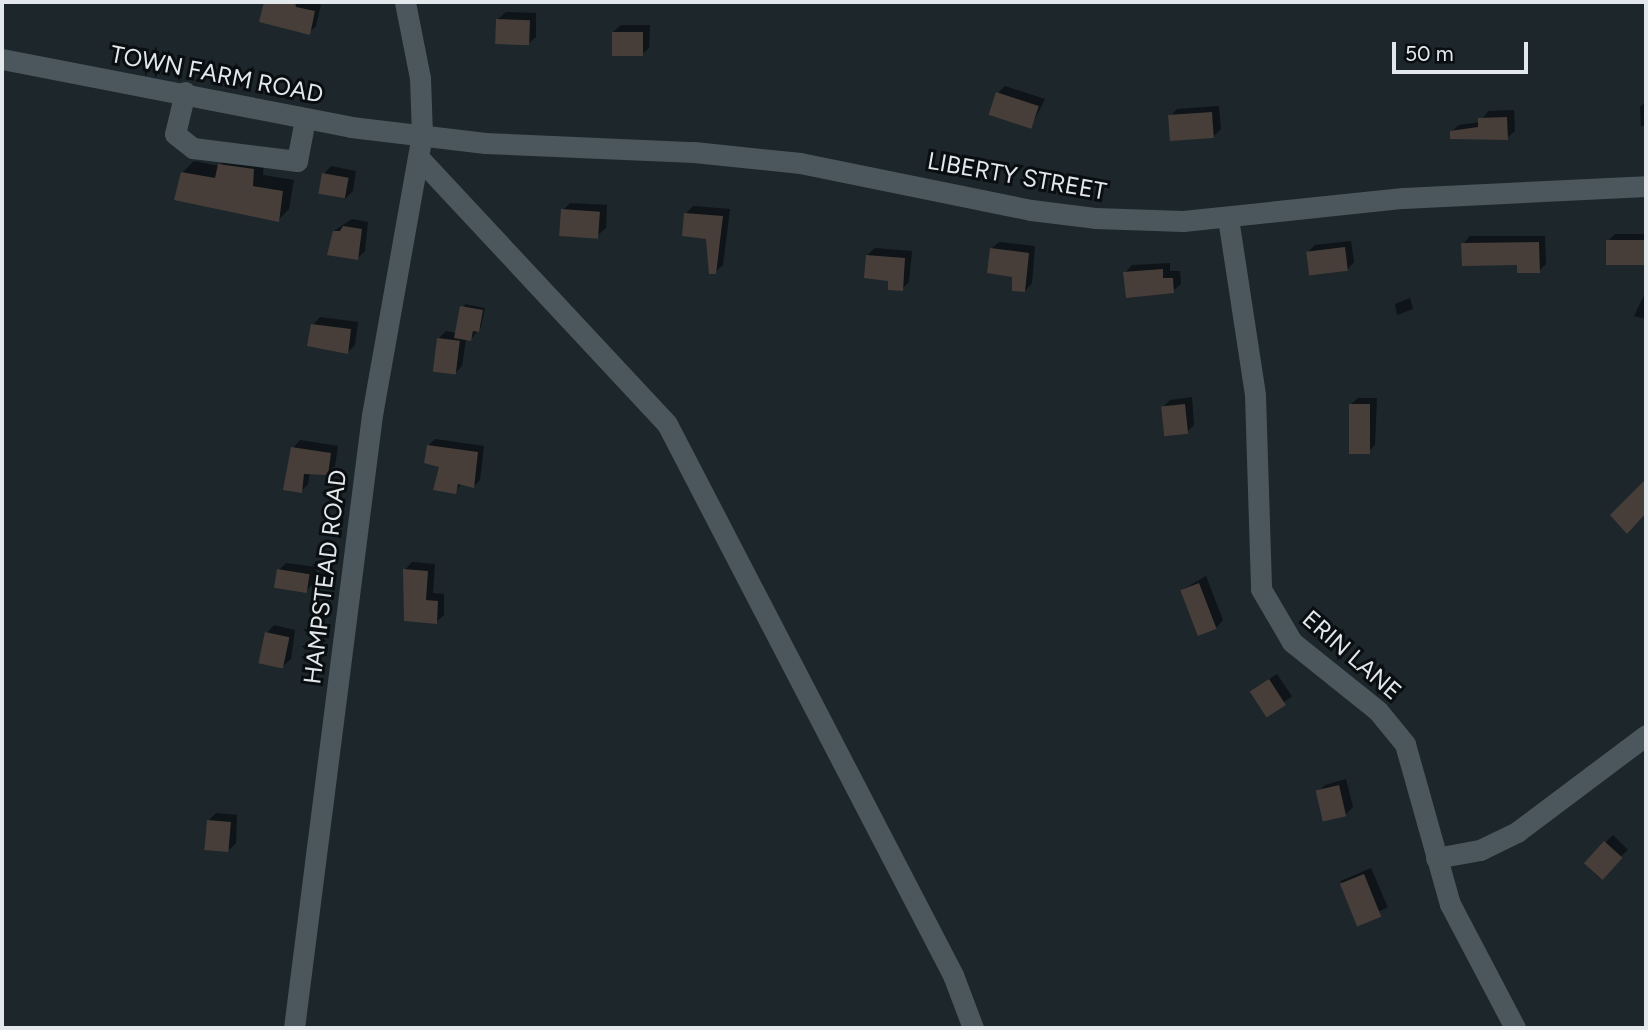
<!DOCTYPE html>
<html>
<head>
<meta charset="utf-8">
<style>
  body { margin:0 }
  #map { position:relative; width:1648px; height:1030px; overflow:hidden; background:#1c262b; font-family:Figtree,sans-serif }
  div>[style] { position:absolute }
  .shadow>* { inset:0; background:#0007; transform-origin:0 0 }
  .building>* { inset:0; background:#483e39; transform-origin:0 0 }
  .minor>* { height:21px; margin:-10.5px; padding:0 10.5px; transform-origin:10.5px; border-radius:10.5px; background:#4b575c }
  span { translate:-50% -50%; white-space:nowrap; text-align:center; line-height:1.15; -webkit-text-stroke:6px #0a0e11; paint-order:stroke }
  .street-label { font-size:24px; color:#e2e8ec }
  .frame { position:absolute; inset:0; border:4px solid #e2e8ec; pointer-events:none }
  .scale { position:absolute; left:1392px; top:42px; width:136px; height:32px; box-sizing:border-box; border:4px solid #e2e8ec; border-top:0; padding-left:9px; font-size:21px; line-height:24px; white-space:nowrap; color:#e2e8ec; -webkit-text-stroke:5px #0a0e11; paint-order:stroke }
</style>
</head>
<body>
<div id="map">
  <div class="shadow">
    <i style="clip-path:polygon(266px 2px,321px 4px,316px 26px,309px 33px,261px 21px)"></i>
    <i style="clip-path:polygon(506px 12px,536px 13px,536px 37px,528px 44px,498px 19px)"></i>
    <i style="clip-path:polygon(621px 25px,650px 25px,649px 48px,641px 55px,613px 32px)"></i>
    <i style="clip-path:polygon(1005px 86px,1045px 99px,1031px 127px,998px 93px)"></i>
    <i style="clip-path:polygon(1646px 101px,1646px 126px,1641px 126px,1640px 107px)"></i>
    <i style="clip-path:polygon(1219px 106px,1221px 129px,1213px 137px,1170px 117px,1177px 109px)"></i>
    <i style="clip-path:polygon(1514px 110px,1515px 131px,1507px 138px,1451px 132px,1459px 125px,1480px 122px,1488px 111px)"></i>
    <i style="clip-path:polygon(231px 154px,264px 158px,263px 175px,294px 180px,289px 209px,278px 220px,182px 173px,194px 161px,219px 166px)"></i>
    <i style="clip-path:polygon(331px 166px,356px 171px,353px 191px,345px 199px,324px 174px)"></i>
    <i style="clip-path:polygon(570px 203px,607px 205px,606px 228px,598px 235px,563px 210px)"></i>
    <i style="clip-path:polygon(693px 206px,730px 209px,723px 265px,715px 272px,708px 238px,686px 213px)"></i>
    <i style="clip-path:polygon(352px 219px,368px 222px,365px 251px,358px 258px,334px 231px)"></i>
    <i style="clip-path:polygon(1615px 234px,1646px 234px,1646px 263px,1609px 263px,1608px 241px)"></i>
    <i style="clip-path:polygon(1470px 236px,1545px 236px,1546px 264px,1539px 271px,1463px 244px)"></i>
    <i style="clip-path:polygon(1351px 241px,1354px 262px,1347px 270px,1308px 252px,1315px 245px)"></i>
    <i style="clip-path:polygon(999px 242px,1035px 246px,1032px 283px,1025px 291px,991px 249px)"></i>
    <i style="clip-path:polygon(875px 248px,912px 251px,909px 282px,902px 289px,867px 255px)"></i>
    <i style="clip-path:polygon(1170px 263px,1170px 271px,1180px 271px,1181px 284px,1173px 291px,1125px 273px,1132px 265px)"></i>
    <i style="clip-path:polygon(1646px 291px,1646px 319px,1634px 316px)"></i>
    <i style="clip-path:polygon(1410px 298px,1413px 309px,1397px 315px,1395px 304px)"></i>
    <i style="clip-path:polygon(465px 304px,485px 308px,481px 327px,471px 339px,466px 339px,462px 366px,455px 373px,438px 339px,446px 331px,457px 333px)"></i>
    <i style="clip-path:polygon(320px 317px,358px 322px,355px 345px,348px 352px,313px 325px)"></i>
    <i style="clip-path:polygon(1192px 397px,1194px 425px,1187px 432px,1163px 407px,1170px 400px)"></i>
    <i style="clip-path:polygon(1358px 398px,1377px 398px,1375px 445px,1367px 453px,1350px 405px)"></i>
    <i style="clip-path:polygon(435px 439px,484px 446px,480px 480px,474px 486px,462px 483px,455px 492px,429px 445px)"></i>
    <i style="clip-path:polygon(300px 440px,338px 446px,335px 466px,327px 473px,310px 472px,308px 484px,301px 491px,293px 448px)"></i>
    <i style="clip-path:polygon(412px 562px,435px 564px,433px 593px,444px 594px,444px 615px,436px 622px,405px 570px)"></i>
    <i style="clip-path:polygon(286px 563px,317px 567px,314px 583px,307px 590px,279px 570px)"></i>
    <i style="clip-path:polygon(1206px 576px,1223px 620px,1216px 628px,1182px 590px)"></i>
    <i style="clip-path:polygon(274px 625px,295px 630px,291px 659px,283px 666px,267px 633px)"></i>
    <i style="left:1277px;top:674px;width:27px;height:31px;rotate:56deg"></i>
    <i style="clip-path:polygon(1346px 779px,1353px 807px,1345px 815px,1318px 792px,1325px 785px)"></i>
    <i style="clip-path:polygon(216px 813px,237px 815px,236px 843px,229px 850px,209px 820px)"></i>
    <i style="left:1613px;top:835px;width:21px;height:40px;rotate:45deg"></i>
    <i style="left:1371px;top:868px;width:43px;height:33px;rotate:67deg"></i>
  </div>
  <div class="building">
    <i style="clip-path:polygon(264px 2px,295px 2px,296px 7px,315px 11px,310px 35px,259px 22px)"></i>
    <i style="left:496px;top:19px;width:34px;height:25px;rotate:2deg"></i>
    <i style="left:612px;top:32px;width:31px;height:24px"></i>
    <i style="left:996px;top:92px;width:45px;height:24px;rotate:18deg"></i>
    <i style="left:1212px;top:112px;width:26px;height:44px;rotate:86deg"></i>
    <i style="clip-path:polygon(1507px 117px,1508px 140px,1450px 139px,1450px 131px,1478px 127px,1478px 118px)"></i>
    <i style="clip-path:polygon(218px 164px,254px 169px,253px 186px,283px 191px,279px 222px,174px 200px,181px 172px,215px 178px)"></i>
    <i style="left:322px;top:173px;width:27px;height:21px;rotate:10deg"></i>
    <i style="left:561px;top:209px;width:39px;height:27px;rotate:4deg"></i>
    <i style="clip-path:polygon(684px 213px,723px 216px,716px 274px,709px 274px,706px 239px,682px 236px)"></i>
    <i style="clip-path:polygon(343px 226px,362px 229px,358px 260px,327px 255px,333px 231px,340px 231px)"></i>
    <i style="left:1646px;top:240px;width:25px;height:40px;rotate:90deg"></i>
    <i style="clip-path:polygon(1539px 242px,1540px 273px,1517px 273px,1517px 265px,1462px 266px,1461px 243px)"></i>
    <i style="left:1345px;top:247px;width:24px;height:39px;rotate:83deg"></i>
    <i style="clip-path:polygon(990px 248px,1029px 253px,1025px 292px,1012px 291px,1012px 277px,987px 273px)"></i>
    <i style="clip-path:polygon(866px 255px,905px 258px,903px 291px,888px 290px,888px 281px,864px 278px)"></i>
    <i style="clip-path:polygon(1163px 269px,1163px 278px,1173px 278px,1174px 293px,1126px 298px,1123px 272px)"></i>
    <i style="clip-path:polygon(460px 306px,483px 310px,479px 332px,473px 331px,471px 341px,454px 338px)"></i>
    <i style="clip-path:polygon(311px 324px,351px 329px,348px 354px,307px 346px)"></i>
    <i style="left:437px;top:338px;width:23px;height:34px;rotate:7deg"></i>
    <i style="left:1185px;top:404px;width:30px;height:24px;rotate:84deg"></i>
    <i style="left:1349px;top:404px;width:21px;height:50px"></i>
    <i style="clip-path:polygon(427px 445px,478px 452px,474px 488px,458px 484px,456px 494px,433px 490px,439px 467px,424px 463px)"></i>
    <i style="clip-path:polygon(291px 447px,331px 453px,328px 475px,304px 474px,302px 493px,283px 490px)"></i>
    <i style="clip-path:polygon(1646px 479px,1646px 513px,1627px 534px,1610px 515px)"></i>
    <i style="left:277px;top:569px;width:33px;height:19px;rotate:9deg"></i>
    <i style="clip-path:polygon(403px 569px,428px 571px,426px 600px,438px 601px,437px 624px,404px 621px)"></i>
    <i style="left:1199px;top:583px;width:49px;height:20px;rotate:69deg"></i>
    <i style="left:265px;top:632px;width:25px;height:32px;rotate:12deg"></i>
    <i style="left:1269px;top:679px;width:31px;height:23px;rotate:57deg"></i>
    <i style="left:1339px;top:785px;width:32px;height:24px;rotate:77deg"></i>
    <i style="left:207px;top:820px;width:24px;height:30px;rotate:5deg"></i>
    <i style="left:1604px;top:841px;width:25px;height:30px;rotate:42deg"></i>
    <i style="left:1364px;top:874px;width:46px;height:26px;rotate:68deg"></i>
  </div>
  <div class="minor">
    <i style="left:2px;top:59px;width:356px;rotate:11deg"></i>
    <i style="left:351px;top:127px;width:135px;rotate:6.8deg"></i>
    <i style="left:485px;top:143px;width:209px;rotate:2.5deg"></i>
    <i style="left:694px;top:152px;width:107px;rotate:5.9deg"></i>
    <i style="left:800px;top:163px;width:236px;rotate:11.5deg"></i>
    <i style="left:1031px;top:210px;width:64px;rotate:7.1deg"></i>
    <i style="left:1095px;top:218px;width:88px;rotate:2deg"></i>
    <i style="left:1183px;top:221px;width:221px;rotate:-6deg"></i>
    <i style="left:1403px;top:198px;width:243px;rotate:-2.8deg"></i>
    <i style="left:185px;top:92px;width:43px;rotate:103.4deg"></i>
    <i style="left:175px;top:134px;width:23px;rotate:38deg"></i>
    <i style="left:193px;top:148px;width:105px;rotate:7.1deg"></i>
    <i style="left:297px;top:161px;width:43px;rotate:-79.2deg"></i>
    <i style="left:420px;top:159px;width:362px;rotate:47deg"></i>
    <i style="left:667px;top:424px;width:621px;rotate:62.57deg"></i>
    <i style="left:953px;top:975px;width:57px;rotate:69.3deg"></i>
    <i style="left:1228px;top:218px;width:179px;rotate:81.3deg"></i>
    <i style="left:1255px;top:395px;width:194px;rotate:88.2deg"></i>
    <i style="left:1261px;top:589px;width:61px;rotate:59.7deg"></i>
    <i style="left:1292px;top:642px;width:110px;rotate:38.7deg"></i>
    <i style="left:1378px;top:711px;width:43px;rotate:50.7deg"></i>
    <i style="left:1405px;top:744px;width:166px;rotate:74.3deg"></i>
    <i style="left:1450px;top:904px;width:140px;rotate:62.3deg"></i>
    <i style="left:1436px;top:858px;width:45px;rotate:-10.3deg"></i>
    <i style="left:1480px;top:850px;width:41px;rotate:-25.9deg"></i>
    <i style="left:1517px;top:832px;width:161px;rotate:-36.9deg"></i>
    <i style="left:294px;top:1028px;width:618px;rotate:-82.75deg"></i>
    <i style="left:372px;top:415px;width:284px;rotate:-79.9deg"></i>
    <i style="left:422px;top:135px;width:57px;rotate:-92deg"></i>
    <i style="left:420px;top:78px;width:77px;rotate:-101.2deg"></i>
  </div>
  <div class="street-label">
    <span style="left:217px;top:74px;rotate:11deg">TOWN FARM ROAD</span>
    <span style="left:1017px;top:176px;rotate:10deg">LIBERTY STREET</span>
    <span style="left:325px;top:577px;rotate:-83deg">HAMPSTEAD ROAD</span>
    <span style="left:1352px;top:655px;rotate:41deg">ERIN LANE</span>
  </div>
  <div class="frame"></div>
  <div class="scale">50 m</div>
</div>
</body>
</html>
